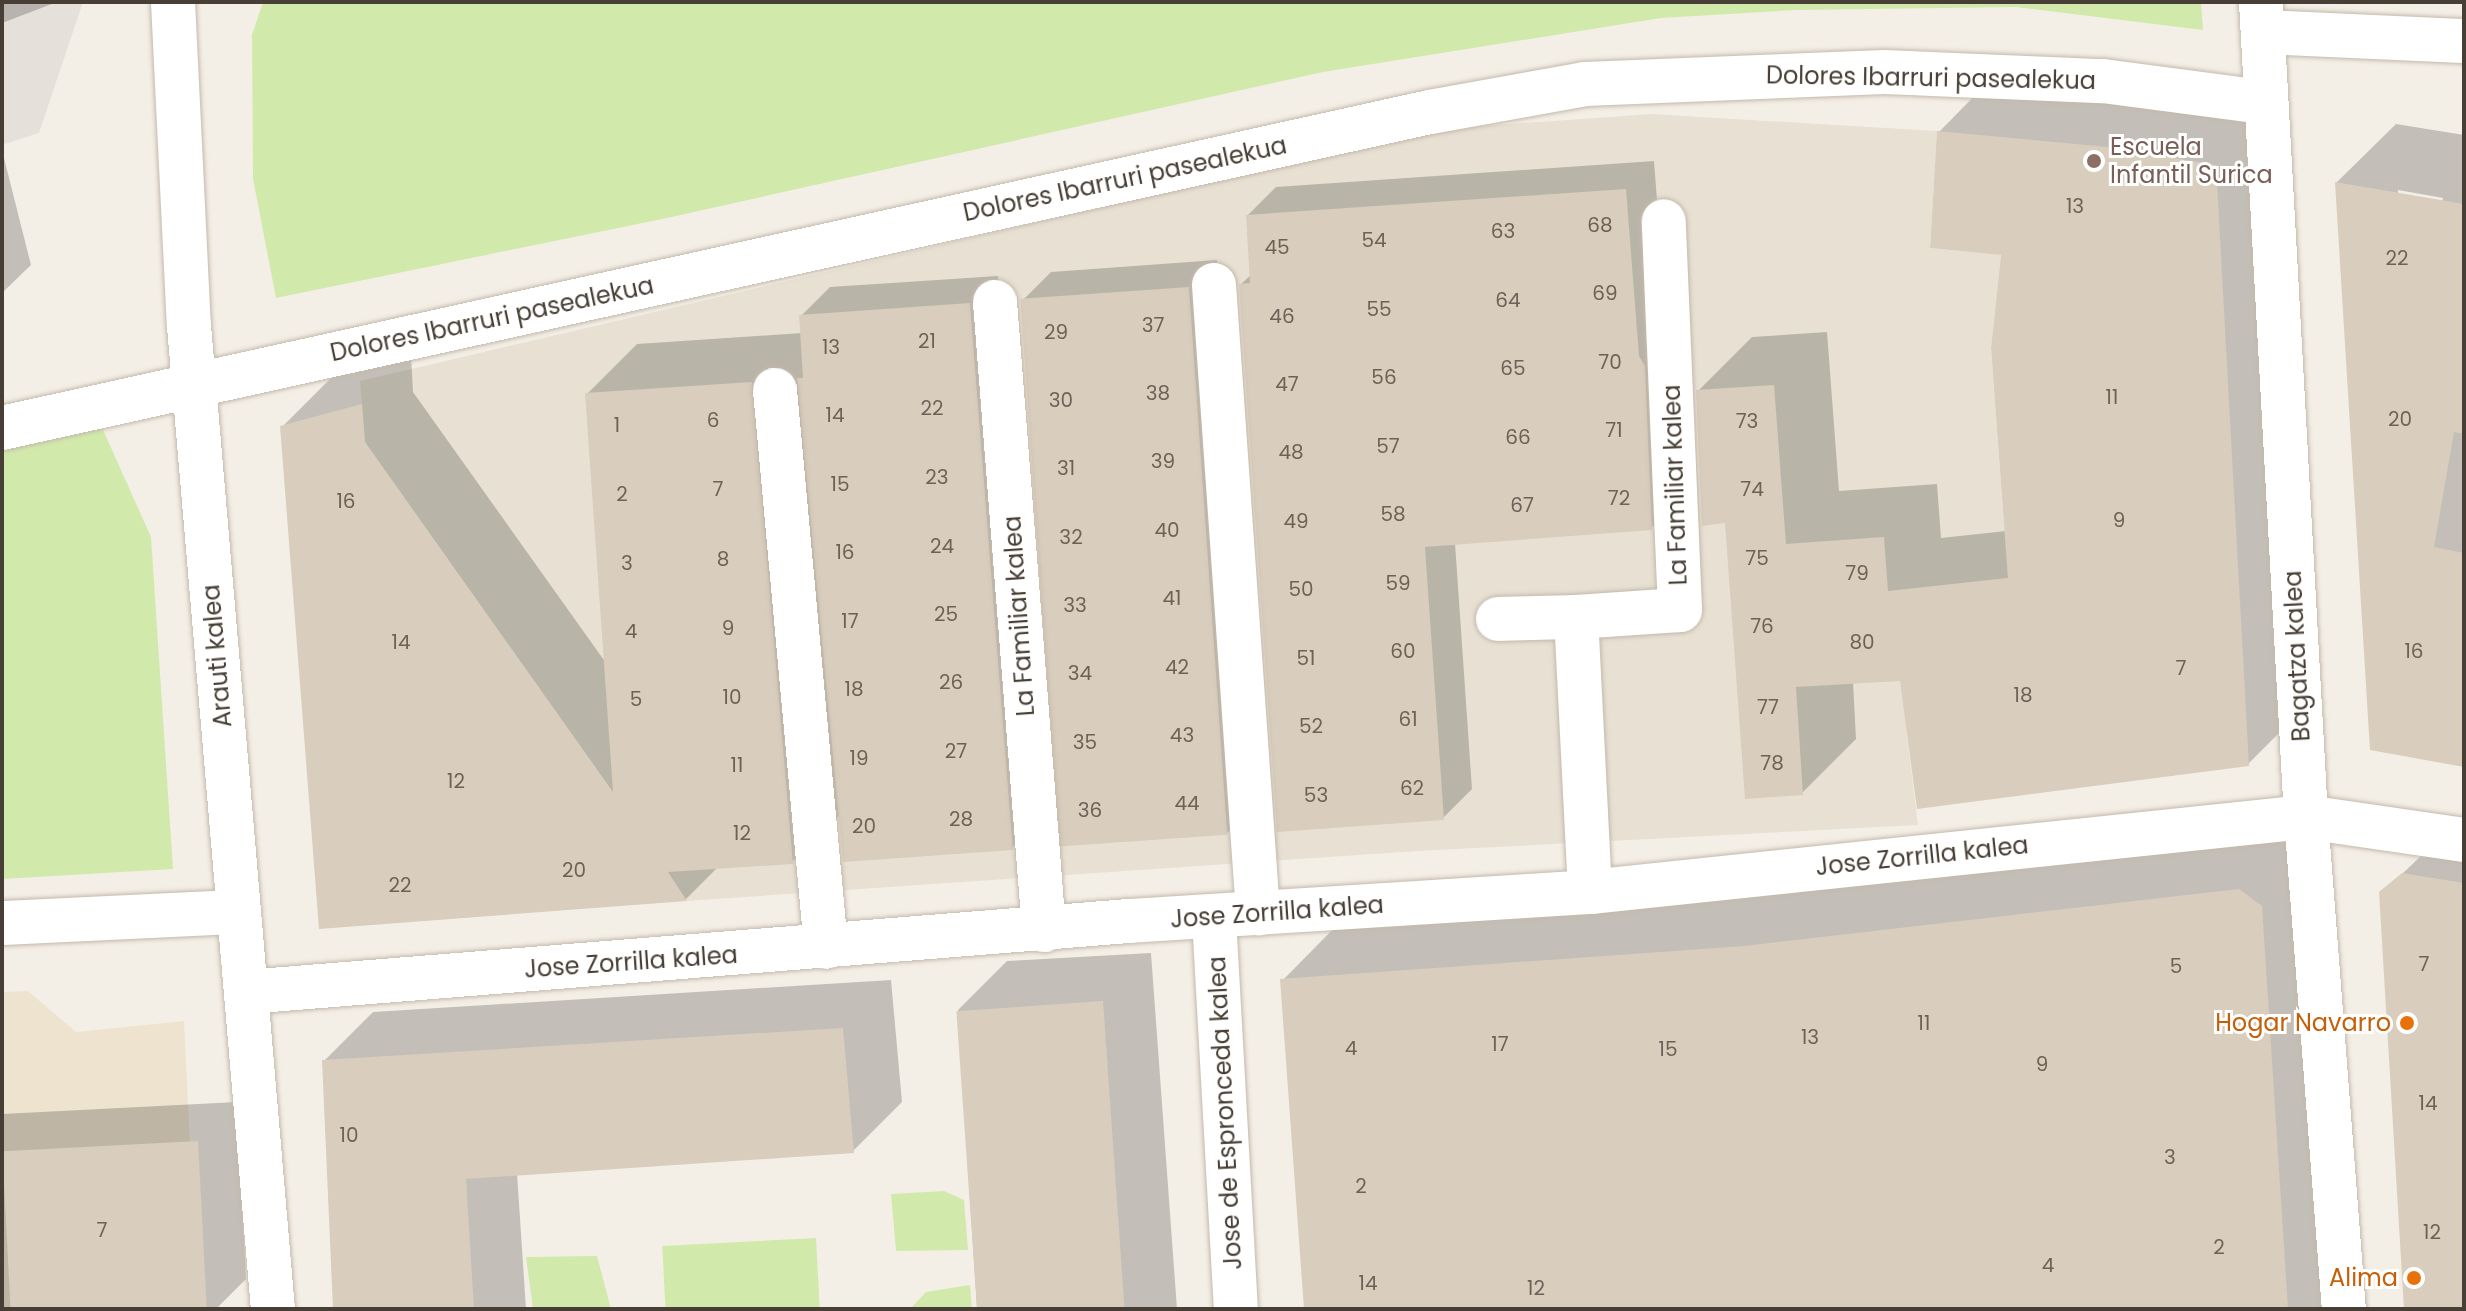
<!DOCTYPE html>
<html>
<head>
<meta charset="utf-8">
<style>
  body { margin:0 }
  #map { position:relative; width:2466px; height:1311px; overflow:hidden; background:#f4efe6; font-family:Poppins,sans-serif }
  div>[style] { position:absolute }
  .residential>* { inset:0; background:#e8e1d3 }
  .industrial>* { inset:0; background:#e6e0da }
  .education>* { inset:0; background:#eee3cf }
  .green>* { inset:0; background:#d1eaac; transform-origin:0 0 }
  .shadow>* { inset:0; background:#0003 }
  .building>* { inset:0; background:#d9cdbd; transform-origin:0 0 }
  .roads { filter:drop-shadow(0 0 2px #c3b9ab) drop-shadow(0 0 2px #c3b9ab) }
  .pedestrian>* { height:44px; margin:-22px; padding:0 22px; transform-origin:22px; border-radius:22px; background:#fff }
  .minor>* { height:44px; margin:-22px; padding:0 22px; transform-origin:22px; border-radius:22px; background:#fff }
  .tertiary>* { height:44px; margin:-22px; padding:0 22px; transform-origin:22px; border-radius:22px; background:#fff }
  .dots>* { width:22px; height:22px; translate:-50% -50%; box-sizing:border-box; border:4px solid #fff; border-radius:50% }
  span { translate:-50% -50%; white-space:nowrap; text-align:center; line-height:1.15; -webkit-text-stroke:6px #fff; paint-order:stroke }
  .number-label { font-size:20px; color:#6c6257 }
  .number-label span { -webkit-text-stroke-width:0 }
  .street-label { font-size:24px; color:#473f35 }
  .education-label { font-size:24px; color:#785e54 }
  .left { translate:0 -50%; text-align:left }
  .food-label { font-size:24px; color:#c56008 }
  .right { translate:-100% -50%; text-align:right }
  .frame { position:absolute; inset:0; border:4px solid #473f35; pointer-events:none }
</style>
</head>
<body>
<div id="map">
  <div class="residential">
    <i style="clip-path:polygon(1652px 114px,1937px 131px,1930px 248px,2001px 255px,1991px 348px,2008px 578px,1935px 586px,1927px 686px,1906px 727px,1918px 825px,1418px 851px,687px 901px,365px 442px,360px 381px,1436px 129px)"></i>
  </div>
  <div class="industrial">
    <i style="clip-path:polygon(2px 2px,83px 2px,39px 133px,2px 145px)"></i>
  </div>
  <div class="education">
    <i style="clip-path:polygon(28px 991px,76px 1032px,184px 1021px,198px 1309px,2px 1309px,2px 992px)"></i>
  </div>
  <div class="green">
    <i style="clip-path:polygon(263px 2px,2201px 2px,2203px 30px,2016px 7px,1797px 10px,1661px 18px,1323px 72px,667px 218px,276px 298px,253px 179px,252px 35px)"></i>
    <i style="clip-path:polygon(100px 423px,151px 537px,173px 869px,2px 879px,2px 444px)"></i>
    <i style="clip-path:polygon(944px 1191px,964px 1200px,968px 1250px,896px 1251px,891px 1194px)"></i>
    <i style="left:816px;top:1238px;width:71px;height:154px;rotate:87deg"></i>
    <i style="clip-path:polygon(597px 1256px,611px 1309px,533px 1309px,526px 1257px)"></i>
    <i style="clip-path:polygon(970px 1285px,972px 1309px,910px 1309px,926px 1292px)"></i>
  </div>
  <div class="shadow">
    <i style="clip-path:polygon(2px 2px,57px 2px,2px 23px)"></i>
    <i style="clip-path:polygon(1992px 78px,2269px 111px,2302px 710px,2248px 764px,1901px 679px,1853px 682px,1856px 739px,1802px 793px,1727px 521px,1698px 391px,1752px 337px,1827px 332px,1839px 491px,1937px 484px,1941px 538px,2006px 531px,2003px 254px,1939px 132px)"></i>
    <i style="clip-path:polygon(evenodd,2396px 124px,2464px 135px,2464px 764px,2371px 748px,2337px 182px,2396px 124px,2398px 190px,2443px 198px,2442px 202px,2398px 194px,2398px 190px)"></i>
    <i style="clip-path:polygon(4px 158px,31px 265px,2px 293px,2px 159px)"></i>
    <i style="clip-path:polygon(1654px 161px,1680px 499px,1651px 528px,1455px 543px,1472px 789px,1443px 818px,1241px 284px,1252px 274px,1248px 215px,1276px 187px)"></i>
    <i style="clip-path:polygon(1217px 260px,1255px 805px,1227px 833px,1022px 301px,1051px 272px)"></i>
    <i style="clip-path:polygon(998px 276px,1040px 819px,1012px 848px,841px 814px,792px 862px,718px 867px,686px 899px,321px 927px,282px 427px,332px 377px,411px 355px,413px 392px,606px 663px,587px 394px,637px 344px,802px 333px,801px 316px,830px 287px)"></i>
    <i style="clip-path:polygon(2464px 815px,2464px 1309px,2407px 1309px,2382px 893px)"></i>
    <i style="clip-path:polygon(2299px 831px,2348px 1280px,2319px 1309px,1306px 1309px,1283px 980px,1341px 921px)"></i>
    <i style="clip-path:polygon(1151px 953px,1177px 1309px,977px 1309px,958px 1010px,1007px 961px)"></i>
    <i style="clip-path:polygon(891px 980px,902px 1102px,853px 1151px,517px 1173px,526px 1309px,335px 1309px,324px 1061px,373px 1012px)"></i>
    <i style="clip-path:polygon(237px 1102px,246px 1279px,216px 1309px,2px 1309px,2px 1114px)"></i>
  </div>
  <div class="building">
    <i style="clip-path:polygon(1937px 131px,2108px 147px,2216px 165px,2249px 766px,1917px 809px,1900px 681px,1796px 687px,1803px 795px,1745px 799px,1725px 523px,1702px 526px,1696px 390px,1774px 385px,1786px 544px,1884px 537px,1888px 591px,2008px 578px,1991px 348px,2001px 255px,1930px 248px)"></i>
    <i style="clip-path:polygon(2335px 182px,2464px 204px,2464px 434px,2454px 432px,2434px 547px,2464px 553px,2464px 767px,2370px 750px)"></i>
    <i style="clip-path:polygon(1626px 189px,1639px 356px,1645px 366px,1652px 530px,1425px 547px,1444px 820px,1277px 832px,1239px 284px,1250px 283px,1246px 215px)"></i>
    <i style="left:1189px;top:287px;width:549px;height:169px;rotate:86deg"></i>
    <i style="clip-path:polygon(970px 303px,1013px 850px,843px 862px,797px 378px,803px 378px,799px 315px)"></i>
    <i style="clip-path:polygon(752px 382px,793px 864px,668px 872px,687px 901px,319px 929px,280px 426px,362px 404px,365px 442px,613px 792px,585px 393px)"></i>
    <i style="clip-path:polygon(2402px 873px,2464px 883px,2464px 1309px,2404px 1309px,2379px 892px)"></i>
    <i style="clip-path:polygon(2239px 889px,2262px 906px,2288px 1309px,1304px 1309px,1280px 979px,1744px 946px)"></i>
    <i style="left:1103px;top:1001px;width:309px;height:147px;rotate:86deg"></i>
    <i style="clip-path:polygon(843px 1028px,854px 1153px,466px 1179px,474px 1309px,333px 1309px,322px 1060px)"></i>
    <i style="left:198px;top:1141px;width:168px;height:196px;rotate:87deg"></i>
  </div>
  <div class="roads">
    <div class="pedestrian">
      <i style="left:2263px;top:32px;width:201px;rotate:2.6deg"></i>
      <i style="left:2px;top:428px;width:1463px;rotate:-12.48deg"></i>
      <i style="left:1430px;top:112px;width:158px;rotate:-10.2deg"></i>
      <i style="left:1585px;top:84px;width:299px;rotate:-2.3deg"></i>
      <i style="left:1884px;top:72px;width:219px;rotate:2.4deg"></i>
      <i style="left:2103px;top:81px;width:161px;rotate:7.5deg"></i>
    </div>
    <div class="minor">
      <i style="left:173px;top:2px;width:324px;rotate:87.2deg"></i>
      <i style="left:189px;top:326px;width:987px;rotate:85.12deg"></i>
      <i style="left:1214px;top:285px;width:630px;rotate:85.99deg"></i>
      <i style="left:995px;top:302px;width:630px;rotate:85.54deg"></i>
      <i style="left:775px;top:390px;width:559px;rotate:84.77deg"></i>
      <i style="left:1498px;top:619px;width:78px;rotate:-1.5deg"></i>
      <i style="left:1590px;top:892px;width:275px;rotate:-92.9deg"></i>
      <i style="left:1576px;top:617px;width:104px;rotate:-3.9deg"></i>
      <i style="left:1680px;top:610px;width:389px;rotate:-92.4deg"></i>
      <i style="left:1214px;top:918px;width:392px;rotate:86.8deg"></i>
      <i style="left:2px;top:923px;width:237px;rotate:-2.7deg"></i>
      <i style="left:246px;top:992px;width:886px;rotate:-4.6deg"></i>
      <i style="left:1129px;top:921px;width:462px;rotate:-3.6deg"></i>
      <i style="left:1590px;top:892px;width:720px;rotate:-5.98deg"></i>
      <i style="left:2306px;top:817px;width:160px;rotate:8.3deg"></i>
    </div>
    <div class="tertiary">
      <i style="left:2261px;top:2px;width:816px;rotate:86.84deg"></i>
      <i style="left:2306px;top:817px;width:493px;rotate:85.6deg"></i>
    </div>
  </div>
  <div class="dots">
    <i style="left:2094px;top:161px;background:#8d6e63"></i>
    <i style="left:2407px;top:1023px;background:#e8710a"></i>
    <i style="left:2414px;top:1278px;background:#e8710a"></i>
  </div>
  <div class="number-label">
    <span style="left:2075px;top:206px">13</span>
    <span style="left:1600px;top:225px">68</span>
    <span style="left:1503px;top:231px">63</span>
    <span style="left:1374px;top:240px">54</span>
    <span style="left:1277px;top:247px">45</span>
    <span style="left:2397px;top:258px">22</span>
    <span style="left:1605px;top:293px">69</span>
    <span style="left:1508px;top:300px">64</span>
    <span style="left:1379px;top:309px">55</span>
    <span style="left:1282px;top:316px">46</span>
    <span style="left:1153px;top:325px">37</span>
    <span style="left:1056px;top:332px">29</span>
    <span style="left:927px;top:341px">21</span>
    <span style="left:831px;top:347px">13</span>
    <span style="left:1610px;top:362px">70</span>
    <span style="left:1513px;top:368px">65</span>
    <span style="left:1384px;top:377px">56</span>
    <span style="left:1287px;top:384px">47</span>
    <span style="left:1158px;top:393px">38</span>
    <span style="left:2112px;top:397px">11</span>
    <span style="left:1061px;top:400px">30</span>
    <span style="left:932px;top:408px">22</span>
    <span style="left:835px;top:415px">14</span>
    <span style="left:2400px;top:419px">20</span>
    <span style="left:713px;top:420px">6</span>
    <span style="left:1747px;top:421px">73</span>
    <span style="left:617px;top:425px">1</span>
    <span style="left:1614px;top:430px">71</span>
    <span style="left:1518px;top:437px">66</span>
    <span style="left:1388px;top:446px">57</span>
    <span style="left:1291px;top:452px">48</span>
    <span style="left:1163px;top:461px">39</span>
    <span style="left:1066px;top:468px">31</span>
    <span style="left:937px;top:477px">23</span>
    <span style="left:840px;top:484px">15</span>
    <span style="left:718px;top:489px">7</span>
    <span style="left:1752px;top:489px">74</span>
    <span style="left:622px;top:494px">2</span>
    <span style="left:1619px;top:498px">72</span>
    <span style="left:346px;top:501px">16</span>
    <span style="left:1522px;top:505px">67</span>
    <span style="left:1393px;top:514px">58</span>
    <span style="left:2119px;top:520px">9</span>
    <span style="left:1296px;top:521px">49</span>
    <span style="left:1167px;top:530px">40</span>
    <span style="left:1071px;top:537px">32</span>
    <span style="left:942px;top:546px">24</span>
    <span style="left:845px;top:552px">16</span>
    <span style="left:1757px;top:558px">75</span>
    <span style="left:723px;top:559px">8</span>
    <span style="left:627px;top:563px">3</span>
    <span style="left:1857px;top:573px">79</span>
    <span style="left:1398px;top:583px">59</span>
    <span style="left:1301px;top:589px">50</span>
    <span style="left:1172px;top:598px">41</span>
    <span style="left:1075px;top:605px">33</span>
    <span style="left:946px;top:614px">25</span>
    <span style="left:850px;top:621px">17</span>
    <span style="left:1762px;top:626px">76</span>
    <span style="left:728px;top:628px">9</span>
    <span style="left:631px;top:631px">4</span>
    <span style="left:401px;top:642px">14</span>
    <span style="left:1862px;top:642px">80</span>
    <span style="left:1403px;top:651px">60</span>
    <span style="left:2414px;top:651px">16</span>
    <span style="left:1306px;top:658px">51</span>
    <span style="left:1177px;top:667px">42</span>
    <span style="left:2181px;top:668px">7</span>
    <span style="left:1080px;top:673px">34</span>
    <span style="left:951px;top:682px">26</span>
    <span style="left:854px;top:689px">18</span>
    <span style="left:2023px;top:695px">18</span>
    <span style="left:732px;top:697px">10</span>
    <span style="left:636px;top:699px">5</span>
    <span style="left:1768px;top:707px">77</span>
    <span style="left:1408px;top:719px">61</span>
    <span style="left:1311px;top:726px">52</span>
    <span style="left:1182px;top:735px">43</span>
    <span style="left:1085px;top:742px">35</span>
    <span style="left:956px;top:751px">27</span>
    <span style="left:859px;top:758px">19</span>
    <span style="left:1772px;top:763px">78</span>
    <span style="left:737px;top:765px">11</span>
    <span style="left:456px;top:781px">12</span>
    <span style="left:1412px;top:788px">62</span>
    <span style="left:1316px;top:795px">53</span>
    <span style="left:1187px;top:803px">44</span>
    <span style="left:1090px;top:810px">36</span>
    <span style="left:961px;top:819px">28</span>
    <span style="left:864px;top:826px">20</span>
    <span style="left:742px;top:833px">12</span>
    <span style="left:574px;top:870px">20</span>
    <span style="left:400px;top:885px">22</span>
    <span style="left:2424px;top:964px">7</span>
    <span style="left:2176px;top:966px">5</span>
    <span style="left:1924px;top:1023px">11</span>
    <span style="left:1810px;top:1037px">13</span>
    <span style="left:1500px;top:1044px">17</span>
    <span style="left:1351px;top:1048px">4</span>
    <span style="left:1668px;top:1049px">15</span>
    <span style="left:2042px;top:1064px">9</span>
    <span style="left:2428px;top:1103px">14</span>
    <span style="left:349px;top:1135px">10</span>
    <span style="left:2170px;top:1157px">3</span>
    <span style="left:1361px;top:1186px">2</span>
    <span style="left:102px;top:1230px">7</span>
    <span style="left:2432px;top:1232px">12</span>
    <span style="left:2219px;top:1247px">2</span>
    <span style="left:2048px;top:1265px">4</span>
    <span style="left:1368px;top:1283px">14</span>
    <span style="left:1536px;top:1288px">12</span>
  </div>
  <div class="street-label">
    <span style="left:1931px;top:78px;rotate:1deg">Dolores Ibarruri pasealekua</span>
    <span style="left:1125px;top:179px;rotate:-12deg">Dolores Ibarruri pasealekua</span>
    <span style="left:492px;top:319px;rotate:-12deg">Dolores Ibarruri pasealekua</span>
    <span style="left:1675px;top:485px;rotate:-92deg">La Familiar kalea</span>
    <span style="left:1019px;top:616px;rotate:-94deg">La Familiar kalea</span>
    <span style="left:217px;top:656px;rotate:-95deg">Arauti kalea</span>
    <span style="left:2297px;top:656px;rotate:-93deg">Bagatza kalea</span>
    <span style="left:1922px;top:856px;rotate:-6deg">Jose Zorrilla kalea</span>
    <span style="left:1277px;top:912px;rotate:-4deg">Jose Zorrilla kalea</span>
    <span style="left:631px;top:962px;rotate:-4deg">Jose Zorrilla kalea</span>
    <span style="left:1225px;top:1113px;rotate:-93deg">Jose de Espronceda kalea</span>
  </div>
  <div class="education-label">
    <span class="left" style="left:2110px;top:161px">Escuela<br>Infantil Surica</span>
  </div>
  <div class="food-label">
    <span class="right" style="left:2391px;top:1023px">Hogar Navarro</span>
    <span class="right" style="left:2398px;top:1278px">Alima</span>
  </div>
  <div class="frame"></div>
</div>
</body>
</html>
